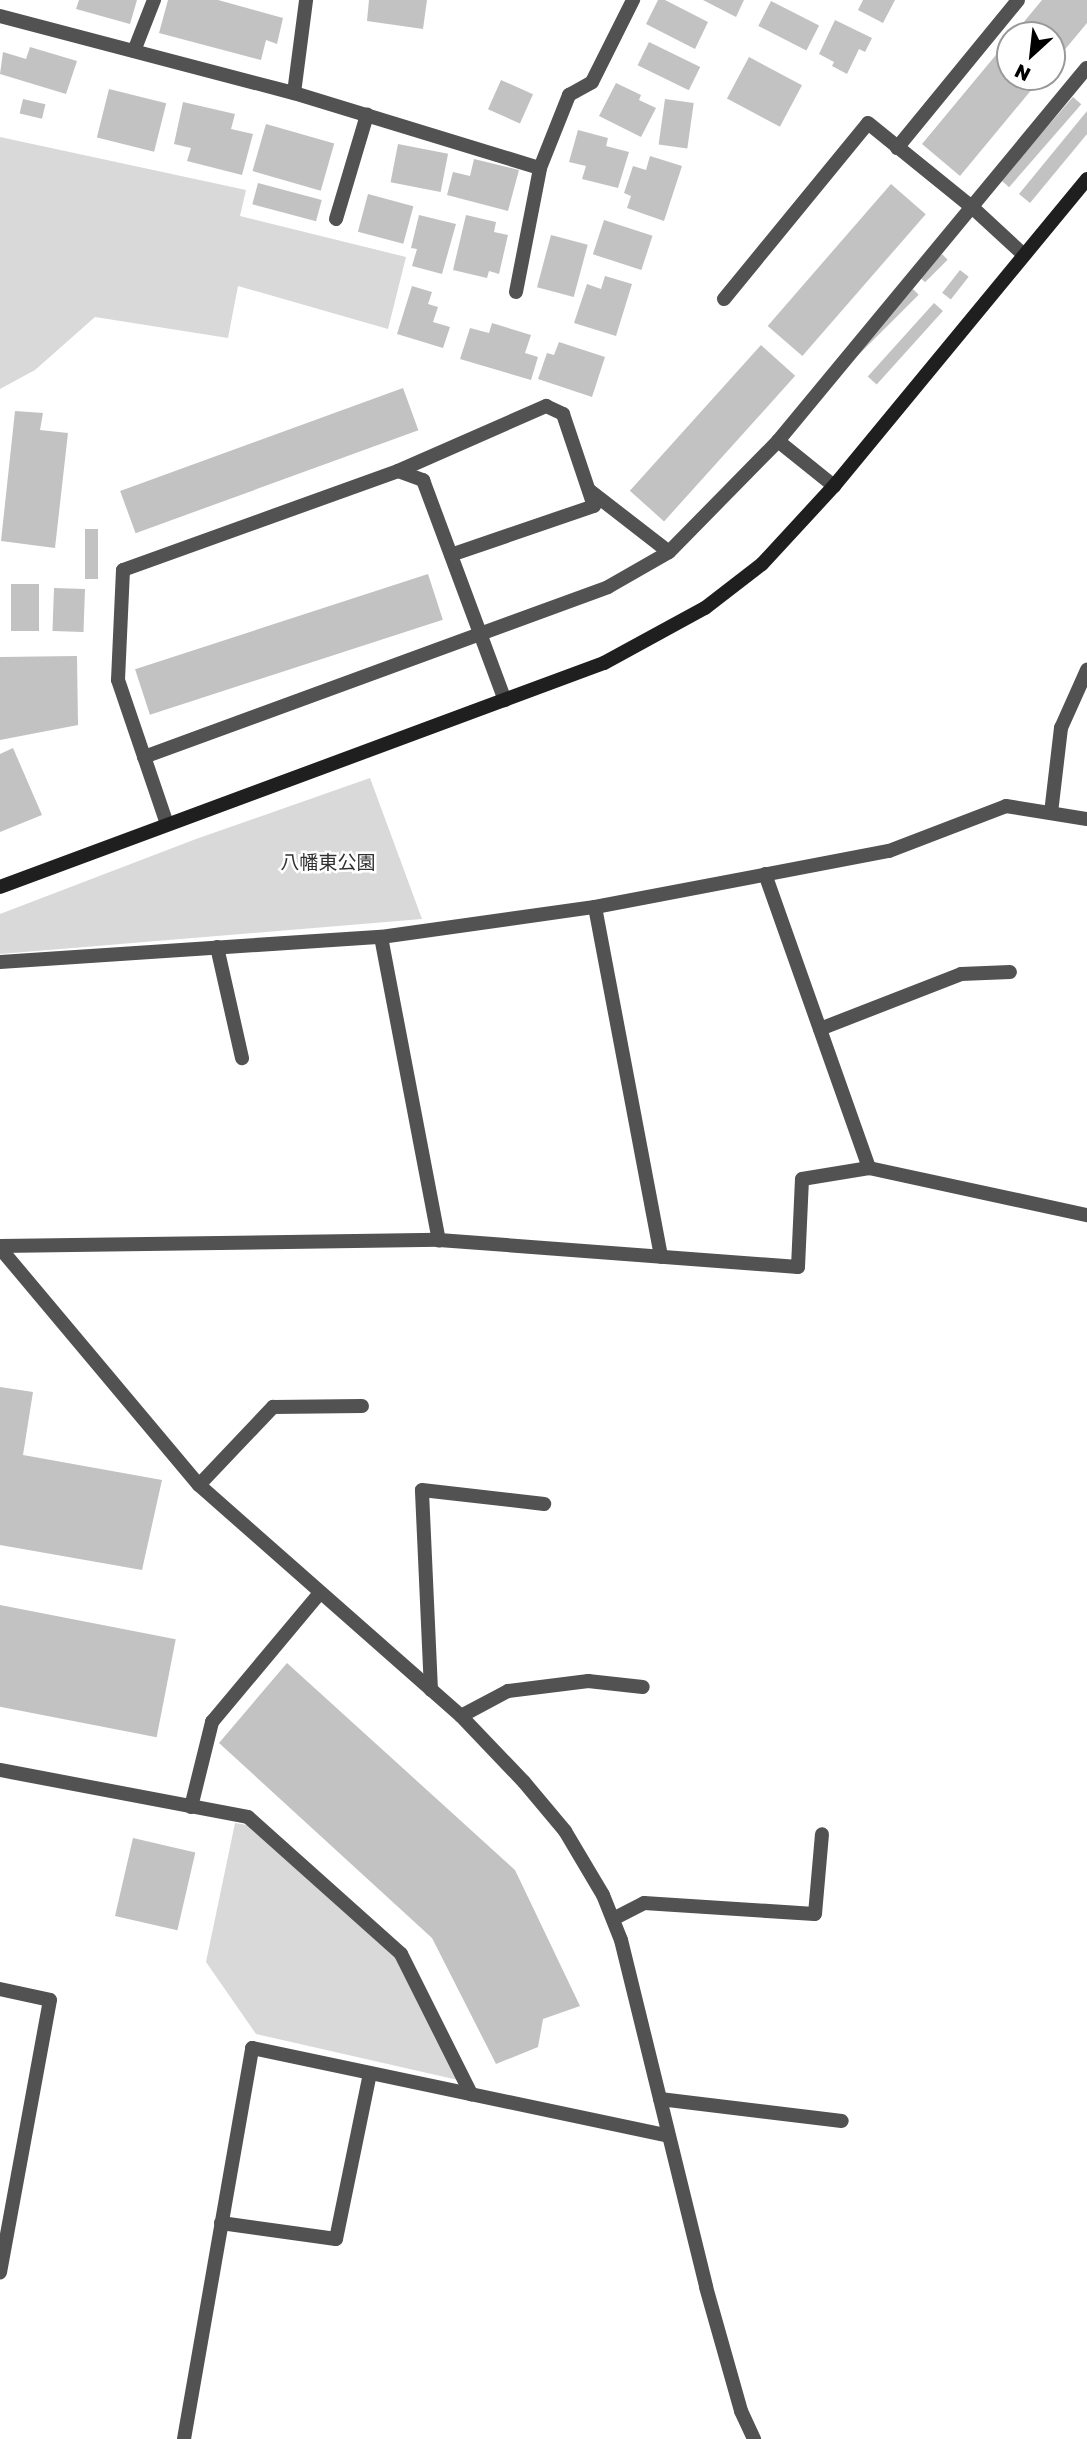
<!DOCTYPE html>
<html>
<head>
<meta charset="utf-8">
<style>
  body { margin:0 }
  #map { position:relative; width:1087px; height:2439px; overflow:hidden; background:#fff; font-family:"Golos Text","Noto Sans JP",sans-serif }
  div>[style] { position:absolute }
  .green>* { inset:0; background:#d9d9d9 }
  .building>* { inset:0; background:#c2c2c2; transform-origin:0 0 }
  .lane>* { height:14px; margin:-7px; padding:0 7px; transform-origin:7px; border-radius:7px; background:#525252 }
  .street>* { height:14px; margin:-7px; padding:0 7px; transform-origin:7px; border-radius:7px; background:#525252 }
  .secondary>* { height:14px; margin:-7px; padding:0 7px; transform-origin:7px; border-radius:7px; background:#1f1f1f }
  span { translate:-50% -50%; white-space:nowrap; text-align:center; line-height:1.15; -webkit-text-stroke:5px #fff; paint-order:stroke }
  .park-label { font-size:19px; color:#303030 }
  .north { position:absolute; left:996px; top:21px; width:70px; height:70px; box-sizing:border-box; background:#fff; border:2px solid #999; border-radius:50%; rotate:207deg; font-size:19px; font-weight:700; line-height:28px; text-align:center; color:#000 }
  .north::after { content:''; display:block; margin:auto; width:24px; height:32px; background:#000; clip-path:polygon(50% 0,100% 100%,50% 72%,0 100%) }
</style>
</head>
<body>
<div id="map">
  <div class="green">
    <i style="clip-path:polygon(0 137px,246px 190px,240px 216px,406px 257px,388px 329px,238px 286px,228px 338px,95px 317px,35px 370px,0 389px)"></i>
    <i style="clip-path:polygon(370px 778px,422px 919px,0 954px,0 914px,196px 839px)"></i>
    <i style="clip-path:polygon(235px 1823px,247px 1825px,396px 1958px,458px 2080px,256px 2034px,206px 1962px)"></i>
  </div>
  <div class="building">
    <i style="clip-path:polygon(79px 0,137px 0,130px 24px,76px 9px)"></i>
    <i style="clip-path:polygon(168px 0,218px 0,283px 18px,277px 44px,266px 40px,261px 60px,159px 33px)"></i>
    <i style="clip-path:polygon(369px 0,427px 0,423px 29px,367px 21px)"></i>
    <i style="clip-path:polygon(658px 0,665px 0,708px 22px,695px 49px,646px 24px)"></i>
    <i style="clip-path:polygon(703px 0,744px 0,736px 17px)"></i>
    <i style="clip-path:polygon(863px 0,895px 0,883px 23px,858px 10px)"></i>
    <i style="clip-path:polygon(1042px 0,1087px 0,1087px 23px,1052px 65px,1052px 35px,1013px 35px)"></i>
    <i style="left:771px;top:1px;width:54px;height:28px;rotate:27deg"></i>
    <i style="clip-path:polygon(835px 20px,872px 38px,865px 52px,859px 49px,847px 74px,832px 66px,834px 62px,819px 54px)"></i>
    <i style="clip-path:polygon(1010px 38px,1010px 77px,1042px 77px,960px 176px,922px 144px)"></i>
    <i style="left:649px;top:42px;width:57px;height:26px;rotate:26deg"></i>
    <i style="clip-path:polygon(30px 47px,77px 61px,66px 94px,0 74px,3px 52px,26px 59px)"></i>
    <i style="left:749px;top:57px;width:60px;height:47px;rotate:28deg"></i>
    <i style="left:501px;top:80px;width:35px;height:32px;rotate:24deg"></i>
    <i style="clip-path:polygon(616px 83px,641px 95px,639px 100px,656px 108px,641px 137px,599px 116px)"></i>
    <i style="left:109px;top:89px;width:59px;height:50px;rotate:14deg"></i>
    <i style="left:1073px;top:97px;width:11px;height:110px;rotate:41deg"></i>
    <i style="left:23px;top:99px;width:23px;height:15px;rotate:13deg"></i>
    <i style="left:665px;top:99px;width:29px;height:46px;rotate:8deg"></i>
    <i style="clip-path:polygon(183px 102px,235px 114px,231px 129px,253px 134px,242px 175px,187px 161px,191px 148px,174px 144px)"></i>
    <i style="clip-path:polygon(1087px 111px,1087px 134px,1030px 203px,1019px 194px)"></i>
    <i style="left:266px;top:124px;width:71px;height:49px;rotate:16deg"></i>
    <i style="clip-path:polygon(578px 130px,608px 138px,606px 146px,629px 152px,618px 188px,582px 179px,586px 166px,569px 162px)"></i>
    <i style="left:398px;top:144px;width:51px;height:39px;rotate:11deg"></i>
    <i style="clip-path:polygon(650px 156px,682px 166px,664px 221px,627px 208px,631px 196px,624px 193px,633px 166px,646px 170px)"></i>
    <i style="clip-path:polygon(474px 159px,519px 170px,508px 211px,447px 195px,453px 172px,470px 176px)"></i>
    <i style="left:258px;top:183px;width:66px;height:22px;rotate:15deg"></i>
    <i style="left:891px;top:184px;width:46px;height:188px;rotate:41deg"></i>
    <i style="left:368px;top:194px;width:47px;height:39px;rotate:15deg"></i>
    <i style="clip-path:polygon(419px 215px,456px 224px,442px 274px,412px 266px,417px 249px,411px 248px)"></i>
    <i style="clip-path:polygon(466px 215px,496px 222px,494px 232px,508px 235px,499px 274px,489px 271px,487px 278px,453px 270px)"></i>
    <i style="left:604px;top:220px;width:51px;height:36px;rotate:18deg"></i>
    <i style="left:551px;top:235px;width:38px;height:54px;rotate:15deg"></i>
    <i style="left:942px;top:254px;width:8px;height:32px;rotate:45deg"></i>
    <i style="left:960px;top:270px;width:11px;height:29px;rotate:38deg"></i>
    <i style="clip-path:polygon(605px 276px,632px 284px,616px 336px,574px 323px,587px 284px,601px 289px)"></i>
    <i style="clip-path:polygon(412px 286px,432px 292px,428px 304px,438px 307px,433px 322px,450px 327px,443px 348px,397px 334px)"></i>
    <i style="left:913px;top:289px;width:8px;height:96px;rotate:45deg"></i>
    <i style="left:934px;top:303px;width:12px;height:99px;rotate:42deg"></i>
    <i style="clip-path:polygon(492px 323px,531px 335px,525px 353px,538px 357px,531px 380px,460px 359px,470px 328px,489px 333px)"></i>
    <i style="clip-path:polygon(559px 342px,605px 357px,592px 397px,538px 379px,547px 353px,554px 355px)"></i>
    <i style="left:761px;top:345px;width:46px;height:196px;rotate:42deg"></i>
    <i style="left:403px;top:388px;width:45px;height:301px;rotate:70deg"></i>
    <i style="clip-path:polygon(15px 411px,43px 413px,40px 430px,68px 433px,55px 548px,1px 541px)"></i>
    <i style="left:85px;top:529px;width:13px;height:50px"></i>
    <i style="left:428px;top:574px;width:48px;height:308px;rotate:72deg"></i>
    <i style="left:11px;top:584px;width:28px;height:47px"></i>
    <i style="left:54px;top:588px;width:31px;height:43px;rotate:2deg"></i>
    <i style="clip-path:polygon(77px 656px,78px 725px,0 740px,0 657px)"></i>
    <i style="clip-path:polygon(13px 748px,42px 815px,0 832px,0 754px)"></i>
    <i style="clip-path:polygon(0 1387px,33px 1392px,23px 1455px,162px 1480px,142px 1570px,0 1545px)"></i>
    <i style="left:0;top:1605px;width:179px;height:100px;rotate:11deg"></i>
    <i style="clip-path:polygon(287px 1663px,515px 1870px,580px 2006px,543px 2019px,538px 2047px,496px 2064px,432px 1938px,219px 1743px)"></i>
    <i style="left:133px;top:1838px;width:64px;height:80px;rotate:13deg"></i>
  </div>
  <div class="lane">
    <i style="left:134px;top:51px;width:55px;rotate:-68.6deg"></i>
    <i style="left:897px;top:148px;width:191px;rotate:-50.7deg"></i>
    <i style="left:336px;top:219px;width:109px;rotate:-73.4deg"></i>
    <i style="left:516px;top:292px;width:126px;rotate:-79deg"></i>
    <i style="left:540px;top:168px;width:79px;rotate:-68.3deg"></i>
    <i style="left:569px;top:95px;width:26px;rotate:-29deg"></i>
    <i style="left:592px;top:82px;width:92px;rotate:-63.4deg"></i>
    <i style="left:724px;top:299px;width:227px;rotate:-50.7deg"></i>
    <i style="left:868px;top:123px;width:135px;rotate:39deg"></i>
    <i style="left:973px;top:208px;width:69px;rotate:42.7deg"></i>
    <i style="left:398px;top:471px;width:162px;rotate:-23.7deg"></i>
    <i style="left:546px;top:406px;width:19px;rotate:25deg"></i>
    <i style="left:563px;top:414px;width:97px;rotate:71.4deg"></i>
    <i style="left:594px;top:506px;width:151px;rotate:161.1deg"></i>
    <i style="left:589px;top:490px;width:101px;rotate:37.8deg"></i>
    <i style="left:144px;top:757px;width:494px;rotate:-20.1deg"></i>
    <i style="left:608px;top:587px;width:70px;rotate:-29.8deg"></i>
    <i style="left:669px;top:552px;width:156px;rotate:-45.5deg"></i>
    <i style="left:778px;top:441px;width:484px;rotate:-50.4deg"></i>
    <i style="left:1051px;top:813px;width:86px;rotate:-83.3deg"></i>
    <i style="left:1061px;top:728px;width:64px;rotate:-65.9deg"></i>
    <i style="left:167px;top:824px;width:152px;rotate:-108.8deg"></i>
    <i style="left:118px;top:680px;width:110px;rotate:-87.4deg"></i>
    <i style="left:123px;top:570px;width:292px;rotate:-19.8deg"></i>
    <i style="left:398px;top:471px;width:27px;rotate:20deg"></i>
    <i style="left:423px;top:480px;width:235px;rotate:69.6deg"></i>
    <i style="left:595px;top:907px;width:356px;rotate:79.3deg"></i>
    <i style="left:381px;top:937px;width:309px;rotate:79.2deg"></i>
    <i style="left:217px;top:947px;width:114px;rotate:77.3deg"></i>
    <i style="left:820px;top:1029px;width:151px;rotate:-21.3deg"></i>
    <i style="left:961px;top:974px;width:49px;rotate:-2.3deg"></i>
    <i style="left:0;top:1246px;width:439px;rotate:-0.8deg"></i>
    <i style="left:439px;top:1240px;width:360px;rotate:4.3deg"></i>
    <i style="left:798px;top:1267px;width:88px;rotate:-87.4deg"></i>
    <i style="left:802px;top:1179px;width:68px;rotate:-9.3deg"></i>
    <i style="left:199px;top:1485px;width:108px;rotate:-46.5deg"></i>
    <i style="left:273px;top:1407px;width:89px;rotate:-0.6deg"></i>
    <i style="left:431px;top:1690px;width:200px;rotate:-92.6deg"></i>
    <i style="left:422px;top:1490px;width:123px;rotate:6.5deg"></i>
    <i style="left:461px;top:1716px;width:53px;rotate:-28deg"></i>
    <i style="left:508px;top:1691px;width:81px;rotate:-7.1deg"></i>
    <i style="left:588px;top:1681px;width:55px;rotate:6.2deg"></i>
    <i style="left:0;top:1770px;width:252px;rotate:10.7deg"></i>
    <i style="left:248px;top:1817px;width:205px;rotate:41.8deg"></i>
    <i style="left:401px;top:1954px;width:157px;rotate:63.4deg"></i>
    <i style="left:191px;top:1807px;width:88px;rotate:-76.1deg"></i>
    <i style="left:212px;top:1722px;width:168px;rotate:-50.1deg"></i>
    <i style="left:660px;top:2099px;width:183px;rotate:6.9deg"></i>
    <i style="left:221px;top:2223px;width:116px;rotate:7.9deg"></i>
    <i style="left:336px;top:2239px;width:169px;rotate:-78.4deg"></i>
  </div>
  <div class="street">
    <i style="left:0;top:16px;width:304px;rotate:14.7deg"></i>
    <i style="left:294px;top:93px;width:257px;rotate:17deg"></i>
    <i style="left:294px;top:93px;width:94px;rotate:-82.6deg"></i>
    <i style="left:778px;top:441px;width:72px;rotate:38.8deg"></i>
    <i style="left:765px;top:874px;width:312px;rotate:70.5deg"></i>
    <i style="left:869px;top:1168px;width:223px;rotate:12.2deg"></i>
    <i style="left:0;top:962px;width:382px;rotate:-3.8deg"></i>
    <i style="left:381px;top:937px;width:216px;rotate:-8deg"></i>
    <i style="left:595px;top:907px;width:299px;rotate:-10.8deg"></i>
    <i style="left:889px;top:851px;width:125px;rotate:-21deg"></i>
    <i style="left:1006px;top:806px;width:82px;rotate:9.1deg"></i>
    <i style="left:0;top:1248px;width:309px;rotate:50deg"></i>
    <i style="left:199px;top:1485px;width:349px;rotate:41.4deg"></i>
    <i style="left:461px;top:1716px;width:91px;rotate:46.3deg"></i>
    <i style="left:524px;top:1782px;width:64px;rotate:50.1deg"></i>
    <i style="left:565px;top:1831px;width:74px;rotate:59.3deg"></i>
    <i style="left:603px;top:1895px;width:48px;rotate:68.2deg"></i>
    <i style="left:621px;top:1940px;width:357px;rotate:76.2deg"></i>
    <i style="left:706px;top:2287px;width:129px;rotate:74.2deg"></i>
    <i style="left:741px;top:2411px;width:31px;rotate:65deg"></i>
    <i style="left:613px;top:1919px;width:35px;rotate:-27deg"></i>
    <i style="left:644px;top:1903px;width:171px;rotate:3.7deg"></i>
    <i style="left:815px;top:1914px;width:80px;rotate:-85deg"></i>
    <i style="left:0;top:1989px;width:51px;rotate:12.4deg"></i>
    <i style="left:50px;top:2000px;width:277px;rotate:100.4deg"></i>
    <i style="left:184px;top:2439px;width:397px;rotate:-80.1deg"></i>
    <i style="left:252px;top:2048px;width:425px;rotate:11.9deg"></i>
  </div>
  <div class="secondary">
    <i style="left:0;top:887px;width:644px;rotate:-20.35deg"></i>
    <i style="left:604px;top:663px;width:115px;rotate:-28.6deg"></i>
    <i style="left:705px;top:608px;width:72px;rotate:-37.7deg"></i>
    <i style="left:762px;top:564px;width:106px;rotate:-47.3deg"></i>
    <i style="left:834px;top:486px;width:398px;rotate:-50.5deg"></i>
  </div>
  <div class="park-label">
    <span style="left:328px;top:862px">八幡東公園</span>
  </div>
  <div class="north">N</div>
</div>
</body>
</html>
